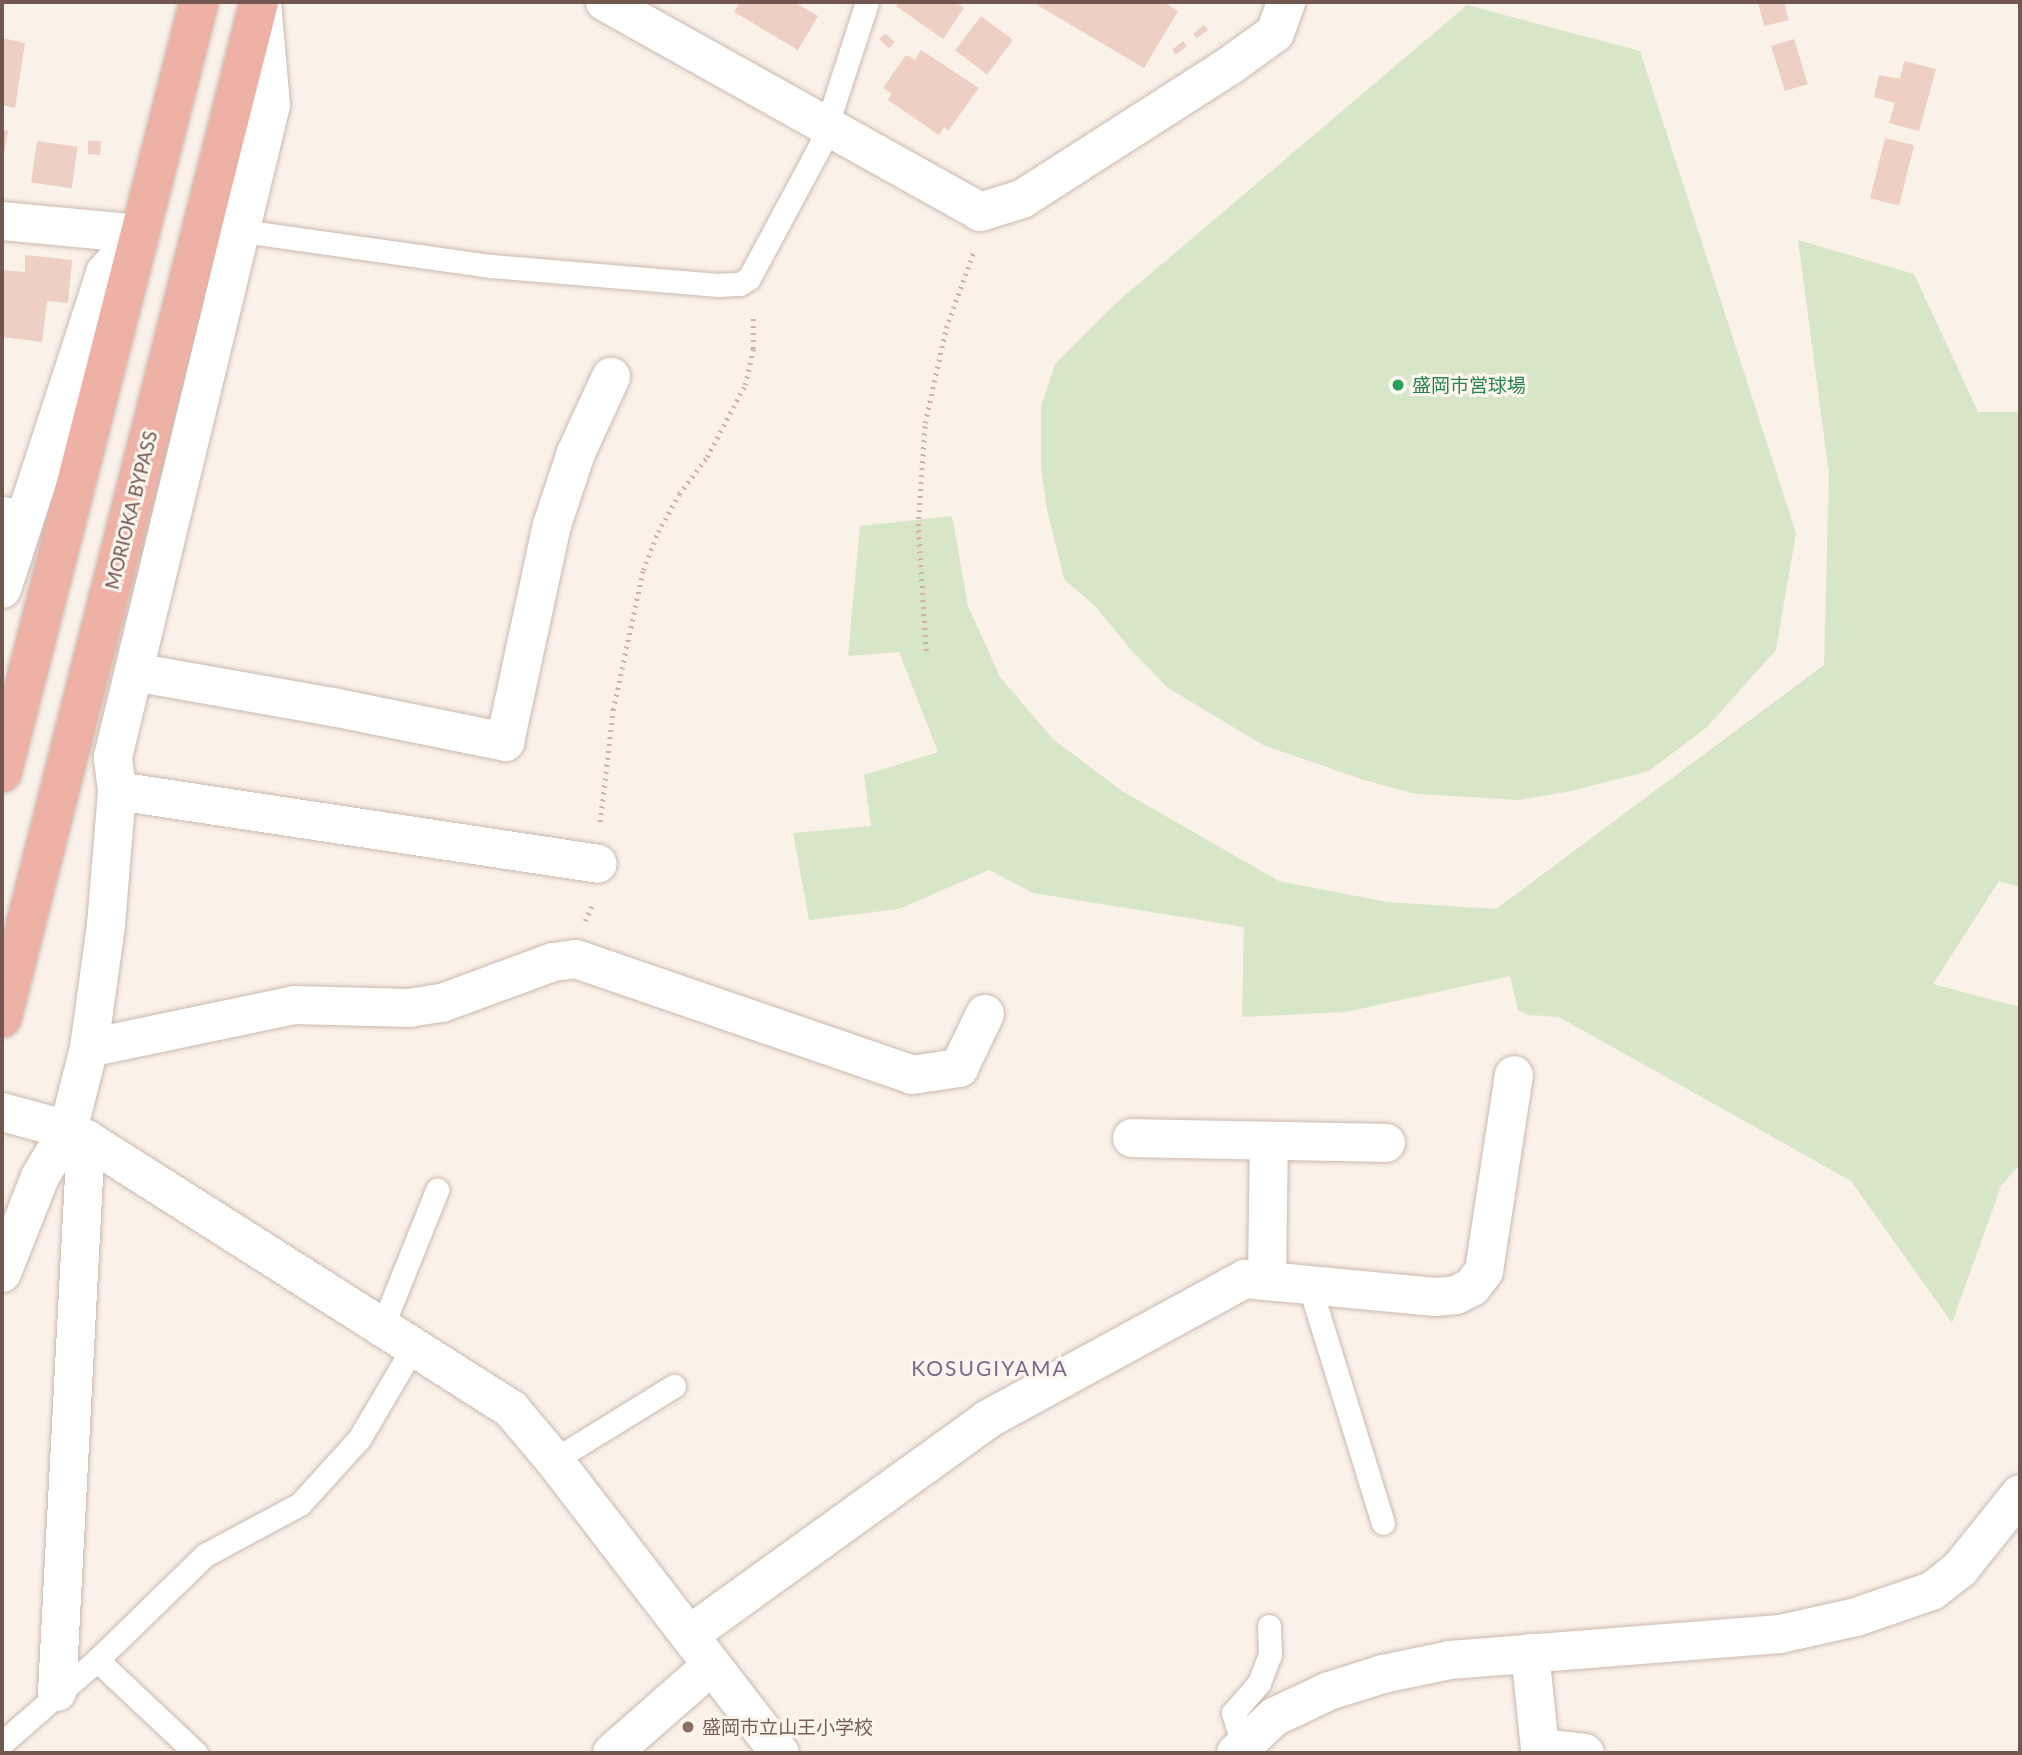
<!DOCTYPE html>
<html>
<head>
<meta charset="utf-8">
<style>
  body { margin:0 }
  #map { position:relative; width:2022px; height:1755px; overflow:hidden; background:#faf1e8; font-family:Lato,"Noto Sans JP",sans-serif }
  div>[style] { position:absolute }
  .green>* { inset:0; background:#d8e6c8 }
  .building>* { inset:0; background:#edcfc3; transform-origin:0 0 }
  .path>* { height:4.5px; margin-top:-2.25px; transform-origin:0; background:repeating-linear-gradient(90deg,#d1b2a6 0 2px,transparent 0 7px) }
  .roads { filter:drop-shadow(0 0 2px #cbb9af) drop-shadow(0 0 2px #cbb9af) }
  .lane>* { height:23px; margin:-11.5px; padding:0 11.5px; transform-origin:11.5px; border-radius:11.5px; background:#fff }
  .street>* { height:38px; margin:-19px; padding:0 19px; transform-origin:19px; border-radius:19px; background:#fff }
  .highway>* { height:38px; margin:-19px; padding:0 19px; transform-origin:19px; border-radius:19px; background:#edb1a6 }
  .dots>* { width:19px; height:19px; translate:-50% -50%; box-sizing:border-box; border:4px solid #fdf6ee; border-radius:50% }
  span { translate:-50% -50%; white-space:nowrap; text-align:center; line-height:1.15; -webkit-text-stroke:6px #fdf6ee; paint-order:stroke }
  .leisure-label { font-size:19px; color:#27864d }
  .left { translate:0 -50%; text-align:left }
  .street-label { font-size:19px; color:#71574f }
  .education-label { font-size:19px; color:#785e54 }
  .neighbourhood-label { font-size:21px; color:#7c668d; letter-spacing:2px }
  .frame { position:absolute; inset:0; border:4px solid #71574f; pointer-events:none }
</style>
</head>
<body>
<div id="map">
  <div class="green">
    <i style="clip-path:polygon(1467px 5px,1640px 51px,1796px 533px,1776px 650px,1706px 728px,1649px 771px,1571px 791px,1519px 800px,1416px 794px,1364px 780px,1263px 745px,1168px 688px,1131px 650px,1096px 607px,1064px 579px,1047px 510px,1041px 467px,1041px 406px,1055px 364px,1116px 303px)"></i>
    <i style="clip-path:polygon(1798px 240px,1914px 274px,1978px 412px,2020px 412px,2020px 887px,1999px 881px,1933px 984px,2020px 1007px,2020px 1164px,2001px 1186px,1952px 1323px,1851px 1181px,1559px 1017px,1528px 1015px,1518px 1010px,1510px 976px,1346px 1012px,1242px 1017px,1244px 927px,1033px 893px,989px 870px,899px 909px,809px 920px,793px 833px,871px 826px,864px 775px,938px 752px,899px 652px,848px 656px,860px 526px,952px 516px,968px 606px,1000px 677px,1053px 739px,1122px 791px,1279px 881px,1387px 902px,1496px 909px,1824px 665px,1829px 474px)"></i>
  </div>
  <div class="building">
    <i style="clip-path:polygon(740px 2px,794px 2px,818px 16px,798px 50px,734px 12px)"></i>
    <i style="clip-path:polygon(899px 2px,955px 2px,964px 8px,943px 39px,896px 6px)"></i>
    <i style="clip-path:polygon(1032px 2px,1163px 2px,1178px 11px,1144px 68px)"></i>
    <i style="clip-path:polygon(1758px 2px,1784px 2px,1789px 20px,1764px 26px)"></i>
    <i style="left:981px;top:16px;width:40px;height:43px;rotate:37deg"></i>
    <i style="clip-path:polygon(1204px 25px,1208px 30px,1197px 38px,1193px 34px)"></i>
    <i style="clip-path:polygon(885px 34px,895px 42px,889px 48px,879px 39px)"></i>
    <i style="clip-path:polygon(2px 38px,25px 43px,15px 108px,2px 105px)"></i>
    <i style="left:1794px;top:39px;width:47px;height:24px;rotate:73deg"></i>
    <i style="left:1183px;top:41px;width:6px;height:14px;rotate:51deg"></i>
    <i style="clip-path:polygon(921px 50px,979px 88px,948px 131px,944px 127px,939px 135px,888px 100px,892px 94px,883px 88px,906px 55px,915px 60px)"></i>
    <i style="clip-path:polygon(1904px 61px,1936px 69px,1919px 131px,1889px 123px,1895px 103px,1874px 97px,1879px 75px,1900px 79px)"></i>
    <i style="clip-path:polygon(2px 130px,8px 131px,3px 158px,2px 158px)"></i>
    <i style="left:1885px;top:138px;width:30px;height:62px;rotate:14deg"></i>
    <i style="left:37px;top:141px;width:41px;height:42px;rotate:8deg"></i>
    <i style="clip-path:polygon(88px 141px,101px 141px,100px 155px,88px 154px)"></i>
    <i style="clip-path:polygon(25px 255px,72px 260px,68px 303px,47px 301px,42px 342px,2px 337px,2px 270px,25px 272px)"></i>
  </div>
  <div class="path">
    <i style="left:926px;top:651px;width:125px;rotate:-93.7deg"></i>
    <i style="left:918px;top:526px;width:103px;rotate:-86.1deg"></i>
    <i style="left:925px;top:423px;width:97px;rotate:-77.5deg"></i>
    <i style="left:946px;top:328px;width:82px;rotate:-70deg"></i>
    <i style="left:600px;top:822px;width:113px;rotate:-83.4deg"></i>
    <i style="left:613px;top:710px;width:143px;rotate:-77.9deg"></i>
    <i style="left:643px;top:570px;width:41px;rotate:-68.5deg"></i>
    <i style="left:658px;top:532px;width:43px;rotate:-61.1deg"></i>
    <i style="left:679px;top:494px;width:46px;rotate:-52.9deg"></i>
    <i style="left:707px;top:457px;width:81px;rotate:-62.2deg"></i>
    <i style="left:745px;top:385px;width:37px;rotate:-77deg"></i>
    <i style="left:753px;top:349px;width:35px;rotate:-90deg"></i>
    <i style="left:585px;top:921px;width:19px;rotate:-65deg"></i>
  </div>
  <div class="roads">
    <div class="lane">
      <i style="left:242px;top:231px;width:251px;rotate:8deg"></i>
      <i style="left:491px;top:266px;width:228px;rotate:4.8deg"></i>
      <i style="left:718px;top:285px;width:22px;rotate:-3deg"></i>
      <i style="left:740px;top:284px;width:11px;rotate:-34deg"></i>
      <i style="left:749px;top:278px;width:150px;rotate:-61.7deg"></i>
      <i style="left:820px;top:146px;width:151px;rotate:-71.9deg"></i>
      <i style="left:2px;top:508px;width:26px;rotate:9deg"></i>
      <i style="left:1309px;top:1284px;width:250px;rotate:72.8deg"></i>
      <i style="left:382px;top:1327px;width:148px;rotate:-68.1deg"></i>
      <i style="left:554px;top:1460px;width:141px;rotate:-31.7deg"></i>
      <i style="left:97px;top:1660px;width:136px;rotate:43.2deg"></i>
      <i style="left:2px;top:1743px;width:126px;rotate:-41.1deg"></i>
      <i style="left:97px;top:1660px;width:151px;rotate:-44.2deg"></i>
      <i style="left:205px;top:1555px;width:108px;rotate:-28.2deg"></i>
      <i style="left:300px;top:1504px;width:88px;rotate:-47.8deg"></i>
      <i style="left:359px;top:1439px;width:108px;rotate:-59.4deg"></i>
      <i style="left:1243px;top:1745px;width:34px;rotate:-107deg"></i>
      <i style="left:1233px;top:1713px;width:40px;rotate:-49deg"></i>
      <i style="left:1259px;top:1683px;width:30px;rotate:-69deg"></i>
      <i style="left:1270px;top:1655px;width:29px;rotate:-92deg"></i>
    </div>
    <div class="street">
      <i style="left:605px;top:2px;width:430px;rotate:29.2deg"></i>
      <i style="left:980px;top:212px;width:44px;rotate:-17.2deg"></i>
      <i style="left:1022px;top:199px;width:245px;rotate:-32.7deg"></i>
      <i style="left:1228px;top:67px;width:58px;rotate:-35.9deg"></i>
      <i style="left:1275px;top:33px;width:33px;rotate:-70deg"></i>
      <i style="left:2px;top:221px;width:138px;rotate:5.4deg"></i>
      <i style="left:2px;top:589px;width:332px;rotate:-71.9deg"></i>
      <i style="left:105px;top:273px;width:52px;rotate:-48.9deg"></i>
      <i style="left:134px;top:672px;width:201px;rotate:10deg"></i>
      <i style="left:332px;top:707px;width:177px;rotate:11.4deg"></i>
      <i style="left:505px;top:742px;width:222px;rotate:-77.8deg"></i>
      <i style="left:552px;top:525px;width:76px;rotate:-71.6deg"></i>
      <i style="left:576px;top:453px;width:84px;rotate:-65.3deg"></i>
      <i style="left:117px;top:791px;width:486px;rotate:8.6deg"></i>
      <i style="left:89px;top:1048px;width:209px;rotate:-11.8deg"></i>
      <i style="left:294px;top:1005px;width:115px;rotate:1.5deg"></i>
      <i style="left:409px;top:1008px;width:33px;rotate:-9deg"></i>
      <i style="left:442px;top:1003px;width:118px;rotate:-20.3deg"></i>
      <i style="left:553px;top:962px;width:23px;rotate:-7deg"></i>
      <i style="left:576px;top:959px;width:355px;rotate:19deg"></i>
      <i style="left:912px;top:1075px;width:48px;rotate:-8.5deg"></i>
      <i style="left:959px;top:1068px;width:60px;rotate:-64.3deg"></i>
      <i style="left:2px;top:1112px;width:68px;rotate:15.3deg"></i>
      <i style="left:68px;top:1130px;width:20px;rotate:27deg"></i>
      <i style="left:86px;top:1139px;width:504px;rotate:32.43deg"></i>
      <i style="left:511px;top:1409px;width:67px;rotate:49.9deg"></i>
      <i style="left:554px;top:1460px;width:370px;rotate:52.4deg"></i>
      <i style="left:1132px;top:1138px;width:254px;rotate:1.1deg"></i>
      <i style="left:2px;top:1273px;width:103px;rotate:-68.4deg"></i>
      <i style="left:40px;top:1177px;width:55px;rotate:-59.2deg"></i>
      <i style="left:68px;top:1130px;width:85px;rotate:-75.6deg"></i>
      <i style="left:89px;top:1048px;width:124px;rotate:-82.1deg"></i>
      <i style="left:106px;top:925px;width:134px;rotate:-85.3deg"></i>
      <i style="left:117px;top:791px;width:34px;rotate:-97deg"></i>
      <i style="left:113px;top:757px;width:671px;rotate:-76.38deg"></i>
      <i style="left:271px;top:105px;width:103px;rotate:-95deg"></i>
      <i style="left:1267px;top:1280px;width:139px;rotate:-89.2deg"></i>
      <i style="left:689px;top:1635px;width:369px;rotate:-35.8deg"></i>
      <i style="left:988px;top:1419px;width:293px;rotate:-28.6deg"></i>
      <i style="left:1245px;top:1279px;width:191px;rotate:5.4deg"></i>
      <i style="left:1435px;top:1297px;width:21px;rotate:-5deg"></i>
      <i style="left:1456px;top:1295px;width:18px;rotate:-27deg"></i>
      <i style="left:1472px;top:1287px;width:20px;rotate:-53deg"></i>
      <i style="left:1484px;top:1271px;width:198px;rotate:-81.3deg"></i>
      <i style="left:1530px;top:1653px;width:96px;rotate:84deg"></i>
      <i style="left:1540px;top:1748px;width:45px;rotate:6.3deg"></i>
      <i style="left:57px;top:1692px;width:554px;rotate:-87deg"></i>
      <i style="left:612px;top:1753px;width:132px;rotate:-41.3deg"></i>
      <i style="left:1236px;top:1753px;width:52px;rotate:-43.5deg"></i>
      <i style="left:1274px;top:1717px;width:61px;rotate:-25.3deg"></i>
      <i style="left:1329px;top:1691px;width:57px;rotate:-17.5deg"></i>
      <i style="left:1383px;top:1674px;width:68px;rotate:-11.8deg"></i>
      <i style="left:1450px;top:1660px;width:331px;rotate:-4.5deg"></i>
      <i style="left:1780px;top:1634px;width:78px;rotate:-12.6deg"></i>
      <i style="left:1856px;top:1617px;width:80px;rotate:-18.9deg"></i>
      <i style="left:1932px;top:1591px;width:36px;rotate:-38deg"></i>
      <i style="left:1960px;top:1569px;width:96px;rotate:-51.3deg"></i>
    </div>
    <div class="highway">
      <i style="left:2px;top:773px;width:796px;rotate:-75.67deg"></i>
      <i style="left:2px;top:1018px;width:1048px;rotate:-75.8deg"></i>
    </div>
  </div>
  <div class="dots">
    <i style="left:1398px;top:385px;background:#2e9e5b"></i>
    <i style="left:688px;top:1727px;background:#8d6e63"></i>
  </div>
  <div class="leisure-label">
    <span class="left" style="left:1412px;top:385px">盛岡市営球場</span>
  </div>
  <div class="street-label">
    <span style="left:131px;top:510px;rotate:-76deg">MORIOKA BYPASS</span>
  </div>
  <div class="education-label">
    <span class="left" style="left:702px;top:1727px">盛岡市立山王小学校</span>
  </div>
  <div class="neighbourhood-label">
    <span style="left:990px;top:1368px">KOSUGIYAMA</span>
  </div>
  <div class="frame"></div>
</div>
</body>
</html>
